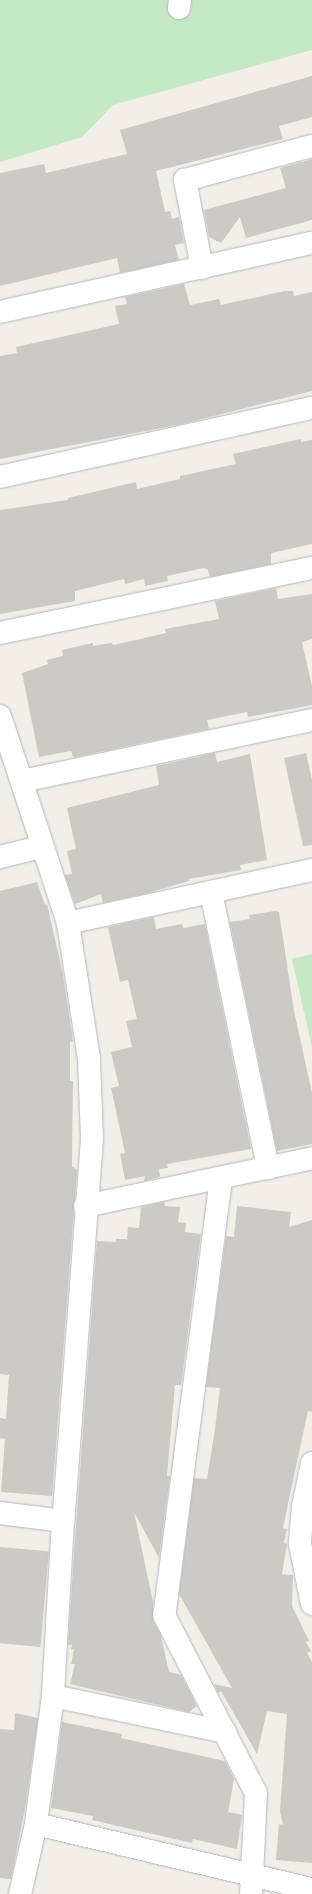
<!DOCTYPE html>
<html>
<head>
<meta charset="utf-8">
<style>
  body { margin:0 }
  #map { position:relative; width:312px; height:1894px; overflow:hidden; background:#f1efe8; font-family:"Roboto Condensed",sans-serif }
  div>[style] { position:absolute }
  .green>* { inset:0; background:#c5e8c5 }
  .building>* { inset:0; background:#cccac5; transform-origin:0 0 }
  .roads { filter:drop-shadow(0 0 1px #b5b8bc) drop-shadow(0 0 1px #b5b8bc) }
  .minor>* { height:22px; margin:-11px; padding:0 11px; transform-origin:11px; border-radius:11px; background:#fff }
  span { translate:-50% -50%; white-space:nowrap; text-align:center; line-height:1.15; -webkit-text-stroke:3px #fff; paint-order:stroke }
</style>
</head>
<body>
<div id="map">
  <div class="green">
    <i style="clip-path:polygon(0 0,312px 0,312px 50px,113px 105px,82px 137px,0 162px)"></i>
    <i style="clip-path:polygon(312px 954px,312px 1047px,292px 959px)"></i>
  </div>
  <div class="building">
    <i style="clip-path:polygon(312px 76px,312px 117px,279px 126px,283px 139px,156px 171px,165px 212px,170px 211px,172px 219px,179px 217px,184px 243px,175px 245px,179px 260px,120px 273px,117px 258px,0 286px,0 173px,44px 164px,46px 173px,127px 154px,120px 130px)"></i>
    <i style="clip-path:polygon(312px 159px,312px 220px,246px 238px,240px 217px,221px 243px,209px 237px,204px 210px,286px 188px,280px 168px)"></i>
    <i style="clip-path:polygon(184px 284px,190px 305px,219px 299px,221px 305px,285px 291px,293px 291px,294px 296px,312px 292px,312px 391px,182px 424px,0 459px,0 356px,17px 353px,16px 347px,119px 324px,115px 306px,127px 304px,125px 297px)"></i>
    <i style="clip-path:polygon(301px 439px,301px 442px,312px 440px,312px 544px,271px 553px,271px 564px,210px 577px,208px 570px,204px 568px,167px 576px,168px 581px,145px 586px,144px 579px,125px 584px,124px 579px,75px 591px,75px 601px,0 614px,0 510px,68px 500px,68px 498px,136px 482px,137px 489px,180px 479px,180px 476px,236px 464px,233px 454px)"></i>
    <i style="clip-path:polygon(276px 588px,278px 599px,312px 594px,312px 639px,302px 642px,312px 686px,312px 705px,248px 717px,247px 712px,207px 720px,209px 729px,75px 757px,73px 757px,71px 751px,39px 757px,22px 673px,48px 664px,47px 660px,63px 656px,62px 650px,93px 643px,93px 646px,111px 643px,114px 645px,166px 633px,165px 629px,219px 619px,215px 601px)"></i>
    <i style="clip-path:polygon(215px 753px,217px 762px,250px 754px,267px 860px,240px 865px,241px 870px,189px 879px,189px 881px,148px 893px,103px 903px,101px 894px,75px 904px,65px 875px,72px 874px,67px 851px,76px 849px,67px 808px,159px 785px,156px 766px)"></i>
    <i style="clip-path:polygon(306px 753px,312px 780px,312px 845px,303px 846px,284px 758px)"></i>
    <i style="clip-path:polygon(37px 882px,45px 905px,47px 904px,63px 975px,73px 1041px,70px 1042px,70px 1081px,73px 1081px,72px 1166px,77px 1170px,52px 1496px,1px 1492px,5px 1439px,0 1438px,0 1418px,6px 1419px,9px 1375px,0 1374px,0 891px)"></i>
    <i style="clip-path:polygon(275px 911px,279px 912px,294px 1011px,312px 1093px,312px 1144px,277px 1151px,230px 922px,250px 919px,249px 915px)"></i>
    <i style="clip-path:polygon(154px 917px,156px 929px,182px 924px,183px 928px,205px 924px,251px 1149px,167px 1164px,168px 1168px,159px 1169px,160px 1177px,144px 1181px,145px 1176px,125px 1180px,120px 1154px,125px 1153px,111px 1088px,119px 1086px,111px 1052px,132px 1047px,126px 1021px,137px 1019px,128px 980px,120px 982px,108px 927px)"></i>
    <i style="clip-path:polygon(164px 1202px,165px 1206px,180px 1207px,178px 1222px,186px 1223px,185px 1232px,201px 1234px,181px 1385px,175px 1385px,167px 1476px,170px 1476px,159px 1558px,134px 1512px,153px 1602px,153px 1620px,161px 1636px,169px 1672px,181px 1675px,197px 1706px,189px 1712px,70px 1684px,75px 1664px,71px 1664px,74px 1649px,71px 1649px,72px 1645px,68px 1645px,74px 1554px,97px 1241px,116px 1242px,116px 1239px,127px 1239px,128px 1227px,139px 1228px,141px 1207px)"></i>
    <i style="clip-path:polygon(237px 1206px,291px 1212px,289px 1227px,312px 1220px,312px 1412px,308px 1411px,289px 1499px,283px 1528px,287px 1529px,284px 1543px,287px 1544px,282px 1574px,293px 1575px,292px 1606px,309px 1641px,306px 1642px,311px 1651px,307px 1653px,312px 1662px,312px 1863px,276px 1860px,279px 1824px,283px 1825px,280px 1811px,287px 1714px,267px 1711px,257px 1754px,221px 1691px,218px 1693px,214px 1684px,232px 1688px,179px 1594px,194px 1478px,207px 1479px,215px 1429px,220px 1388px,206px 1387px,226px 1236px,234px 1237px)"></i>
    <i style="left:0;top:1547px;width:49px;height:96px;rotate:5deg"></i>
    <i style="clip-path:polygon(15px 1713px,38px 1718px,26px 1803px,11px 1879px,0 1878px,0 1729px,14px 1730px)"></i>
    <i style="clip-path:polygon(62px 1722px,122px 1734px,121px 1738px,225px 1761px,234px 1779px,228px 1812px,242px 1815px,237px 1849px,193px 1839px,192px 1843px,92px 1820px,93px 1816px,51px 1808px)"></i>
  </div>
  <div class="roads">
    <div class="minor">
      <i style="left:179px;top:8px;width:8px;rotate:-83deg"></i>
      <i style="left:202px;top:268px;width:90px;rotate:-100.9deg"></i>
      <i style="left:185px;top:180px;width:131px;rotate:-15deg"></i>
      <i style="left:0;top:312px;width:320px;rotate:-12.5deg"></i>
      <i style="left:0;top:477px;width:320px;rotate:-12.5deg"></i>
      <i style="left:0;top:633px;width:319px;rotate:-11.8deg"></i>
      <i style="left:0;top:716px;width:218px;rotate:71.8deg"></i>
      <i style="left:68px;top:923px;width:137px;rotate:81.2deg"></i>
      <i style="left:89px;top:1058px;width:81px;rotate:87.9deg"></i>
      <i style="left:92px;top:1139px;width:383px;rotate:94.3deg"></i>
      <i style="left:63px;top:1521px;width:175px;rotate:93.3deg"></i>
      <i style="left:53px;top:1696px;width:129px;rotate:97.6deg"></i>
      <i style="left:36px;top:1824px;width:72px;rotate:102.9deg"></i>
      <i style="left:22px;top:781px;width:296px;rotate:-11.9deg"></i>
      <i style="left:0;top:857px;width:42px;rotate:-13.7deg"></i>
      <i style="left:211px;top:892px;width:282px;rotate:78.3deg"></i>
      <i style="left:68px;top:923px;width:250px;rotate:-12.3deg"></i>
      <i style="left:221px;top:1179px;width:440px;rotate:97.4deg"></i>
      <i style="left:164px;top:1615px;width:200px;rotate:62.7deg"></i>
      <i style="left:256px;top:1793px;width:101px;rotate:92.8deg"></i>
      <i style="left:85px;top:1206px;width:232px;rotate:-11.9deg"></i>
      <i style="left:312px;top:1463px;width:45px;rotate:101.6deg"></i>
      <i style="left:303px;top:1507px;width:37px;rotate:95deg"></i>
      <i style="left:300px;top:1544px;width:61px;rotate:78.7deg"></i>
      <i style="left:0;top:1513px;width:64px;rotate:7.2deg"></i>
      <i style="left:53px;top:1696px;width:176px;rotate:11.8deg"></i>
      <i style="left:36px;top:1824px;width:284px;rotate:13.3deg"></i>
    </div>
  </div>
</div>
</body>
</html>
